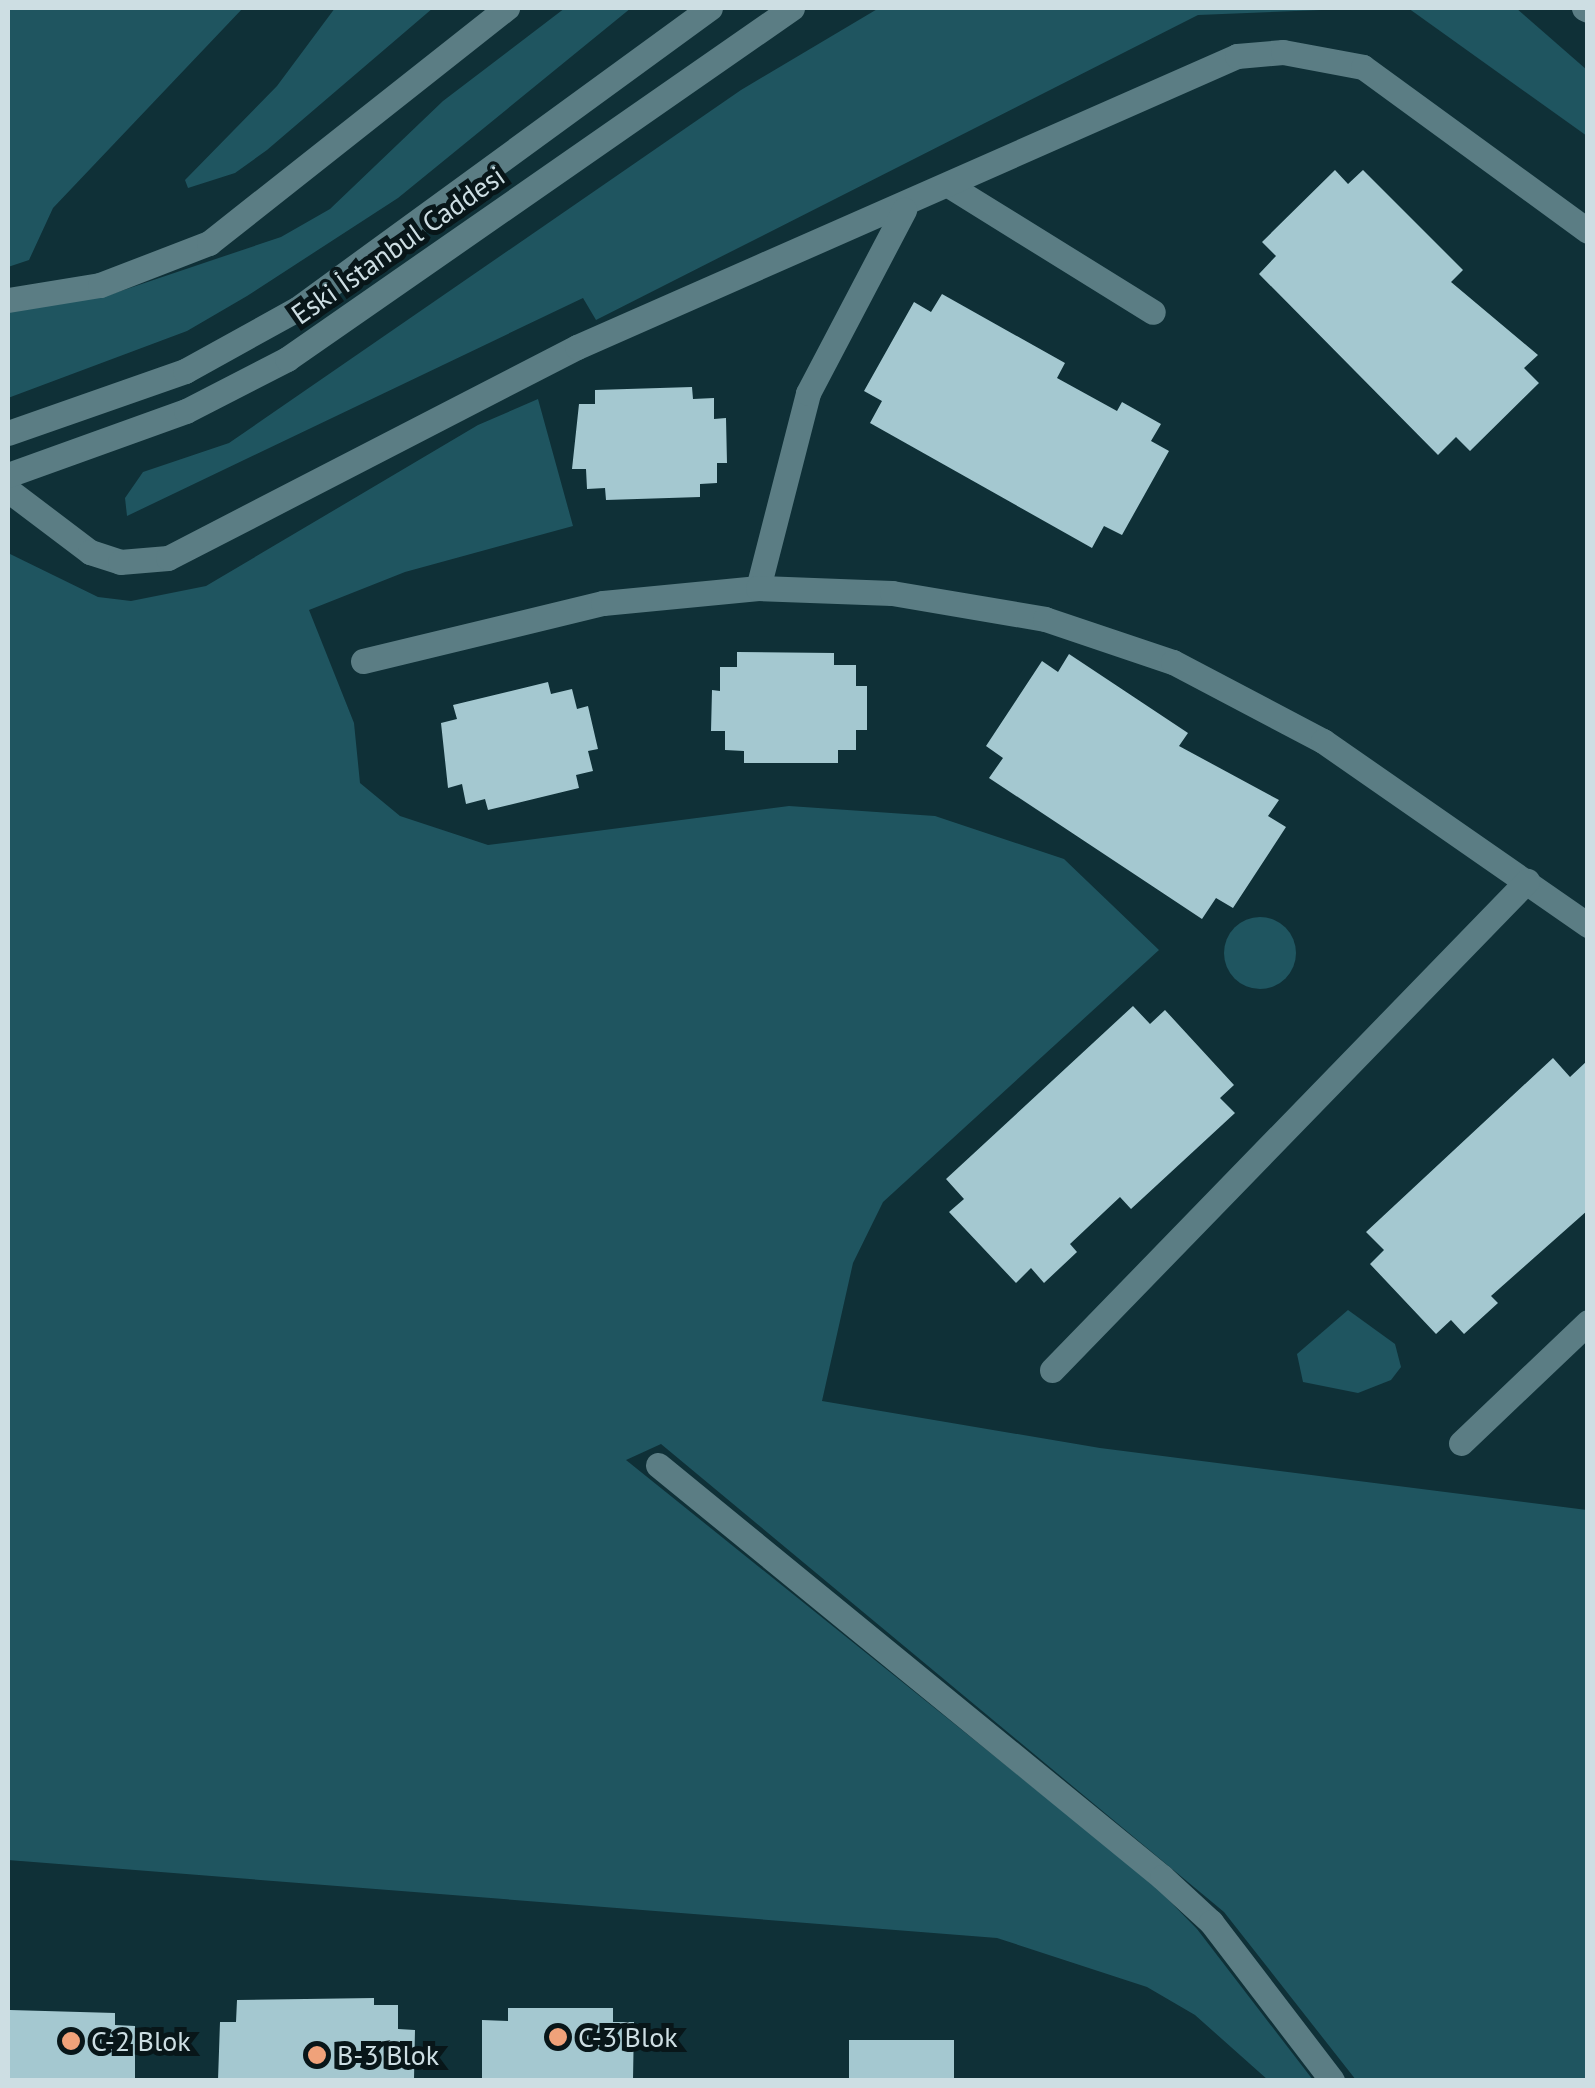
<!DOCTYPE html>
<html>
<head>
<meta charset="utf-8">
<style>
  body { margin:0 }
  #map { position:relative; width:1595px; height:2088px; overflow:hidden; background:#0f3037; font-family:"PT Sans",sans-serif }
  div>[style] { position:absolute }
  .green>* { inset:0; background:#1f5560 }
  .round { border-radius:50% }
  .building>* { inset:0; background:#a4c8d0; transform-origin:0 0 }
  .lane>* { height:25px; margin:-12.5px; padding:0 12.5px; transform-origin:12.5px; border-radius:12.5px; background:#5b7d84 }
  .street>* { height:25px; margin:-12.5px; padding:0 12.5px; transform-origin:12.5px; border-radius:12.5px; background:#5b7d84 }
  .secondary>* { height:25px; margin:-12.5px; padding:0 12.5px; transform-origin:12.5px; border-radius:12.5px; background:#5b7d84 }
  .dots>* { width:28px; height:28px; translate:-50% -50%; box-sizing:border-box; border:5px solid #081619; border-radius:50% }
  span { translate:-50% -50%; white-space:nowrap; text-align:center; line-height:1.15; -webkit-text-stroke:10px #081619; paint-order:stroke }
  .street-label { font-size:28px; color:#cddee3 }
  .poi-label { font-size:28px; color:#cddee3 }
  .left { translate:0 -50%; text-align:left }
  .frame { position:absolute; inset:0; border:10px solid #cddee3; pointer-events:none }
</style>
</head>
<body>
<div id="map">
  <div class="green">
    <i style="clip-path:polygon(8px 8px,243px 8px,53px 208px,29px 260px,8px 267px)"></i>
    <i style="clip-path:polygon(335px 8px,433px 8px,267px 150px,235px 173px,188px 188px,185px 180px,277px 86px)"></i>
    <i style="clip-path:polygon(565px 8px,631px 8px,398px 198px,247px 296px,187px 331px,8px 398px,8px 310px,103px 297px,281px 237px,330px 209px,443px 101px)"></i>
    <i style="clip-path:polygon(879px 8px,1373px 8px,1198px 15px,596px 320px,583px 298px,127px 516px,125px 498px,143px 472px,229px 443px,741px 90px)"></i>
    <i style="clip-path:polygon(1408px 8px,1516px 8px,1587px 70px,1587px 136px)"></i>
    <i style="clip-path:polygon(538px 399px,573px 526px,405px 572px,309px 610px,354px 723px,360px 783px,400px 816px,488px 845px,789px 806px,935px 816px,1064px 859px,1159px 950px,883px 1202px,853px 1263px,822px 1401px,1100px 1448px,1587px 1510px,1587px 2080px,1356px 2080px,1224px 1912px,661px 1444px,626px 1460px,1151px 1882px,1197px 1929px,1313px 2080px,1268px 2080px,1195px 2015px,1147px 1987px,997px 1938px,8px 1860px,8px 553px,98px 597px,131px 601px,206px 586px,478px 425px)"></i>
    <i class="round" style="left:1224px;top:917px;width:72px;height:72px"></i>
    <i style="clip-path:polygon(1348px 1310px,1395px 1344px,1401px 1367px,1391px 1380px,1358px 1393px,1303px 1382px,1297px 1354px)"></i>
  </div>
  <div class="building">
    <i style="clip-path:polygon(1335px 170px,1348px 184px,1363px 170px,1463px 270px,1451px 282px,1538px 355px,1524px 368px,1539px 383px,1470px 451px,1456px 437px,1438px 455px,1259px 274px,1276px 256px,1262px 242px)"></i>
    <i style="clip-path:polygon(942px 294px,1065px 363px,1057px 378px,1117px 411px,1122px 402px,1161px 424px,1151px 441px,1169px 451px,1122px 535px,1104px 526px,1092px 548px,870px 423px,882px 401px,864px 391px,914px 302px,931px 312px)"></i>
    <i style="clip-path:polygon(692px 387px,693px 399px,714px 398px,714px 419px,726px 418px,727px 463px,717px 463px,717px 483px,700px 484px,700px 497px,606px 500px,605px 488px,587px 489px,586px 469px,572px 469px,579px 404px,595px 404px,595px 390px)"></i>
    <i style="clip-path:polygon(737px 652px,834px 653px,834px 665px,856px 665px,856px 686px,867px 686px,867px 730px,856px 730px,856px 750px,838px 750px,838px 763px,744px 763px,744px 751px,725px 750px,725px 731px,711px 731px,712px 690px,720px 691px,720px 667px,737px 667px)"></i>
    <i style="clip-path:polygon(1069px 654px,1188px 733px,1179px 746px,1279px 800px,1268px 816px,1286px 827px,1233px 908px,1216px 898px,1202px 919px,989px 778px,1003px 758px,986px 746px,1042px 661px,1058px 672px)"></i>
    <i style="clip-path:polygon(548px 682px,551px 694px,572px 689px,577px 709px,588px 706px,598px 749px,588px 751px,593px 771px,576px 775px,579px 788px,488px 810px,485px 799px,466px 804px,462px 784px,448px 788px,441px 723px,457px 719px,453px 705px)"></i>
    <i style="clip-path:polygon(1133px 1006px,1150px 1024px,1165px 1010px,1234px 1085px,1220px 1098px,1235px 1113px,1131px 1209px,1120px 1197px,1070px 1244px,1077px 1252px,1044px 1283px,1031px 1268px,1016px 1283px,949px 1212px,964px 1199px,946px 1179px)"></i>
    <i style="clip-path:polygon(1553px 1058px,1570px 1077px,1588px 1060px,1588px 1210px,1491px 1296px,1498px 1303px,1464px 1334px,1451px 1320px,1436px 1334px,1370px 1264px,1384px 1250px,1366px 1232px)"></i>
    <i style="clip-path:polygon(374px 1998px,374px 2005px,398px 2005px,398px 2029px,415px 2030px,414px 2080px,218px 2080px,220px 2022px,236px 2022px,237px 2000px)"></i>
    <i style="clip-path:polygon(508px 2008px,613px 2008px,613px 2022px,634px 2022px,633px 2080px,482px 2080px,482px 2020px,508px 2021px)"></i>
    <i style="clip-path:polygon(10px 2010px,115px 2013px,115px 2025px,135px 2026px,135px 2080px,8px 2080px)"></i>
    <i style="left:849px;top:2040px;width:105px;height:40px"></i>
  </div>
  <div class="lane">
    <i style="left:953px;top:188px;width:235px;rotate:31.8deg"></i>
    <i style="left:8px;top:490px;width:103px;rotate:37.1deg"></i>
    <i style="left:90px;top:552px;width:32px;rotate:18deg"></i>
    <i style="left:120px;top:562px;width:48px;rotate:-4.8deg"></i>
    <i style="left:168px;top:558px;width:460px;rotate:-27.3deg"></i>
    <i style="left:577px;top:347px;width:721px;rotate:-23.79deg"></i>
    <i style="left:1237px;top:56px;width:46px;rotate:-5deg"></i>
    <i style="left:1283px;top:52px;width:81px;rotate:10.6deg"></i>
    <i style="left:1363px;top:67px;width:278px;rotate:36.1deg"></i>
    <i style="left:758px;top:588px;width:201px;rotate:-75.6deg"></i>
    <i style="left:808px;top:393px;width:207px;rotate:-62.3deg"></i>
    <i style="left:363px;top:661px;width:247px;rotate:-13.6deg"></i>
    <i style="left:603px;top:603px;width:156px;rotate:-5.5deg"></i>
    <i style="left:758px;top:588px;width:134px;rotate:2.1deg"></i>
    <i style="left:892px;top:593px;width:155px;rotate:9.6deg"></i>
    <i style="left:1045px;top:619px;width:135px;rotate:18.6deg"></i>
    <i style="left:1173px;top:662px;width:170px;rotate:27.8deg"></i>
    <i style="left:1323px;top:741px;width:323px;rotate:34.8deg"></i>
    <i style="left:1052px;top:1370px;width:682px;rotate:-45.83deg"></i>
    <i style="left:1461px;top:1443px;width:175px;rotate:-43.6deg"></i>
  </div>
  <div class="street">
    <i style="left:658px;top:1465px;width:651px;rotate:39.26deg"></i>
    <i style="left:1162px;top:1877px;width:67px;rotate:42.6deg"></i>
    <i style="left:1211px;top:1922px;width:199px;rotate:52.6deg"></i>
  </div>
  <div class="secondary">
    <i style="left:1584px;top:8px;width:4px;rotate:27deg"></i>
    <i style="left:8px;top:300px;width:93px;rotate:-9.3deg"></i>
    <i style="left:100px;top:285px;width:117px;rotate:-21.1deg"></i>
    <i style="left:209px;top:243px;width:380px;rotate:-38.3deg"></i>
    <i style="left:8px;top:433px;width:188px;rotate:-19.3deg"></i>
    <i style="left:185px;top:371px;width:128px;rotate:-29deg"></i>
    <i style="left:297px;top:309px;width:511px;rotate:-36.09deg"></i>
    <i style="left:8px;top:475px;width:189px;rotate:-19.8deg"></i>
    <i style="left:186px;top:411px;width:114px;rotate:-27.2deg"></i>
    <i style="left:287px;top:359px;width:615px;rotate:-34.8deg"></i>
  </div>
  <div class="dots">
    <i style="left:558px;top:2037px;background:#f0a27a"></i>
    <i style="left:71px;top:2041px;background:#f0a27a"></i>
    <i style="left:317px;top:2055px;background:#f0a27a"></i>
  </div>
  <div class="street-label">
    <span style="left:398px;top:245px;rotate:-35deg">Eski İstanbul Caddesi</span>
  </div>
  <div class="poi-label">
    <span class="left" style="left:578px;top:2037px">C-3 Blok</span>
    <span class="left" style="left:91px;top:2041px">C-2 Blok</span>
    <span class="left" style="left:337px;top:2055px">B-3 Blok</span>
  </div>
  <div class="frame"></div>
</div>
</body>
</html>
